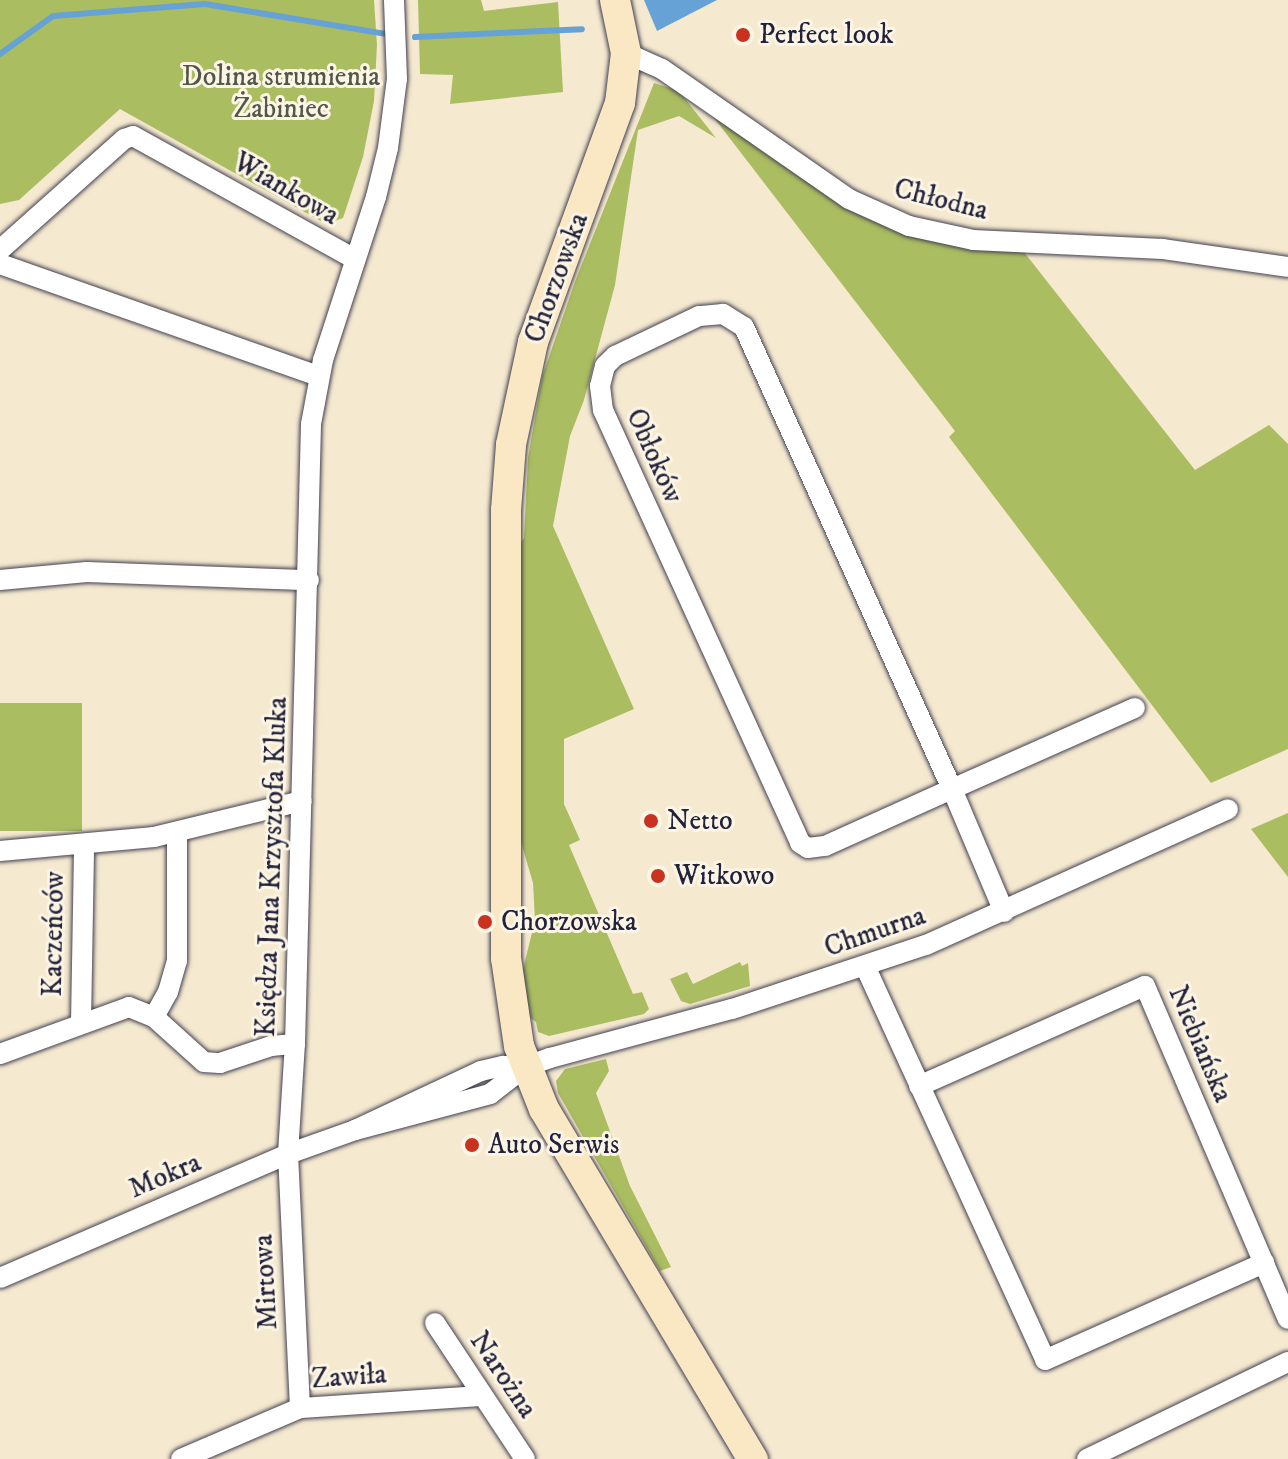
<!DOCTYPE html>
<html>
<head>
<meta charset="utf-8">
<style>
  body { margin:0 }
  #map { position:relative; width:1288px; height:1459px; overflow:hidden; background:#f5e9d0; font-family:"IM FELL DW Pica",serif }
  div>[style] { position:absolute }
  .green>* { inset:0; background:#abbd61; transform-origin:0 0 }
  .water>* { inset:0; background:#66a2d6 }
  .stream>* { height:6px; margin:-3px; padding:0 3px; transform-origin:3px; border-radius:3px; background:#66a2d6 }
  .roads { filter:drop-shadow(0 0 2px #424051) drop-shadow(0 0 2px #424051) }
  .street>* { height:20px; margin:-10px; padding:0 10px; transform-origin:10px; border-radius:10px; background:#fff }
  .secondary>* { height:30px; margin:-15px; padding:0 15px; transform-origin:15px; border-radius:15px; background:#fae7c3 }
  .dots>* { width:22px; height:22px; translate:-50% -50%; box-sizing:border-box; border:4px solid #fcf5e5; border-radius:50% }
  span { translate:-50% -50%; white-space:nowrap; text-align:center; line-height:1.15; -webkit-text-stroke:6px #fcf5e5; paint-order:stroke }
  .poi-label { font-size:28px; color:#22223b }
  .left { translate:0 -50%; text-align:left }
  .park-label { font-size:28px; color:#525848 }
  .street-label { font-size:28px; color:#22223b }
</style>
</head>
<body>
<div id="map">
  <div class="green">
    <i style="clip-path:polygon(0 0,374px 0,377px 45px,374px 101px,363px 157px,343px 218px,326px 224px,120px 109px,19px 200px,0 204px)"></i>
    <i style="clip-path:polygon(418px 0,481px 0,484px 11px,558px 2px,563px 92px,450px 104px,453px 75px,420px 74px)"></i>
    <i style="clip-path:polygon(654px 83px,679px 91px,716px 138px,679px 116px,638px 130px,615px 285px,584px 400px,570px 436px,553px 526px,634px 709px,564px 739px,564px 804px,580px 840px,569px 845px,633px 994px,642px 992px,649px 1009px,644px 1014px,549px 1036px,538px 1032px,536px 1022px,523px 1012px,521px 978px,535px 920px,533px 883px,518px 832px,516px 549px,524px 538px,528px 458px,542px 377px,576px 279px)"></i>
    <i style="clip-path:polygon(711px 114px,857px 212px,1024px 252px,1195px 470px,1269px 425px,1288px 444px,1288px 749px,1211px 783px,949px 437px,955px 431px)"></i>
    <i style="left:82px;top:703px;width:128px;height:82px;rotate:90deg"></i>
    <i style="clip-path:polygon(1288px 813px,1288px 877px,1251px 829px)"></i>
    <i style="clip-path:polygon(740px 962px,742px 966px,748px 963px,750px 986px,690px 1004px,681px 1001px,670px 979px,687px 972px,693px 984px)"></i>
    <i style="clip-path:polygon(606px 1059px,609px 1071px,596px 1093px,630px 1186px,671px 1267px,660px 1271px,558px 1093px,556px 1081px,565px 1069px)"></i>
  </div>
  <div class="water">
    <i style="clip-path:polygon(644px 0,717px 0,657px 31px)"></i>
  </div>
  <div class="stream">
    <i style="left:415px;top:37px;width:167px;rotate:-2.7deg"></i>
    <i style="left:0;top:54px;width:65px;rotate:-35.6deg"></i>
    <i style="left:53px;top:16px;width:152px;rotate:-4.5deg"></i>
    <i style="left:205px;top:4px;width:183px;rotate:9.4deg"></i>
  </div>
  <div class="roads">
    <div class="street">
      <i style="left:626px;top:53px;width:39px;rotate:24deg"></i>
      <i style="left:662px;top:69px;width:228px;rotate:34.8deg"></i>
      <i style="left:849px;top:199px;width:66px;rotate:24.2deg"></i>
      <i style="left:909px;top:226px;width:66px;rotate:12.3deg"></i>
      <i style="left:973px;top:240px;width:190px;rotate:2.7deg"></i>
      <i style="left:1163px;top:249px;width:126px;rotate:8.2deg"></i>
      <i style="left:0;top:250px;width:166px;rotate:-41.8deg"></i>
      <i style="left:124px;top:139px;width:9px;rotate:-18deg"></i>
      <i style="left:133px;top:136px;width:254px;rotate:29deg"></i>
      <i style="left:0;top:264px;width:337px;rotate:19.4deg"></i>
      <i style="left:0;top:580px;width:87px;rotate:-5.3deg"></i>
      <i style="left:87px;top:572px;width:222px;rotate:2.1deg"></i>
      <i style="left:0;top:851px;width:155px;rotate:-5.2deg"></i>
      <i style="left:154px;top:837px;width:152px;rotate:-13.7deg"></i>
      <i style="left:1004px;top:912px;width:134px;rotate:-112.9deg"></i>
      <i style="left:952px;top:789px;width:507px;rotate:-114.24deg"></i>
      <i style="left:744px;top:327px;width:25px;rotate:-148deg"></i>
      <i style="left:723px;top:314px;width:24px;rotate:175deg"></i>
      <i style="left:699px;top:316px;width:93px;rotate:154.5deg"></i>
      <i style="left:615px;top:356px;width:14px;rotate:135deg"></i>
      <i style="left:605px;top:366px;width:21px;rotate:104deg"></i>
      <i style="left:600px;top:386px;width:24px;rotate:83deg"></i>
      <i style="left:603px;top:410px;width:476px;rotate:65.5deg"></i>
      <i style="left:800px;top:843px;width:9px;rotate:32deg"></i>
      <i style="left:808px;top:848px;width:17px;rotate:-7deg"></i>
      <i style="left:825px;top:846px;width:139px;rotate:-24.2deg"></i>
      <i style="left:952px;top:789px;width:200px;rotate:-23.9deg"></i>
      <i style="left:865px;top:966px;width:433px;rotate:65.4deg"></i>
      <i style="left:1045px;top:1360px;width:240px;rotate:-23.9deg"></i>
      <i style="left:154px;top:1017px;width:29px;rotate:-61deg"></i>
      <i style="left:168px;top:992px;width:32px;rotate:-74deg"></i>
      <i style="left:177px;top:961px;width:128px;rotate:-90deg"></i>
      <i style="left:81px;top:1023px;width:178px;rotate:-89deg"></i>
      <i style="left:0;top:1054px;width:137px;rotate:-20deg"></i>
      <i style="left:129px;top:1007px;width:27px;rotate:22deg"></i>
      <i style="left:154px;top:1017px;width:67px;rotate:42deg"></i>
      <i style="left:204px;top:1062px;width:16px;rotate:4deg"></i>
      <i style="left:220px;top:1063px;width:54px;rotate:-18.4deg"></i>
      <i style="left:271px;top:1046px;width:24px;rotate:-5deg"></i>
      <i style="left:919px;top:1086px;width:247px;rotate:-23.9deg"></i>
      <i style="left:1145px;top:986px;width:362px;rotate:66.8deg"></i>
      <i style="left:355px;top:1130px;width:140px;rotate:-14.9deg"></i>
      <i style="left:490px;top:1094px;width:44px;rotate:-37.6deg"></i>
      <i style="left:525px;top:1067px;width:27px;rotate:-20deg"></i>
      <i style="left:550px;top:1058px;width:188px;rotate:-15.1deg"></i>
      <i style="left:732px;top:1009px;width:204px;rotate:-18.3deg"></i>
      <i style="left:926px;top:945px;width:331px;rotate:-24.2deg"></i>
      <i style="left:0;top:1278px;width:314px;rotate:-23.3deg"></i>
      <i style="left:288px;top:1154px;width:71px;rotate:-19.7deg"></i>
      <i style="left:355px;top:1130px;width:139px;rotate:-25.1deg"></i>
      <i style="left:481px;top:1071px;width:23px;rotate:-13deg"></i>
      <i style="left:503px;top:1066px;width:22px;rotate:3deg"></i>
      <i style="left:435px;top:1323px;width:163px;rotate:56.5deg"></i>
      <i style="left:300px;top:1408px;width:254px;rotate:-92.7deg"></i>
      <i style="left:288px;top:1154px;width:110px;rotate:-86.4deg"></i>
      <i style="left:295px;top:1044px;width:620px;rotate:-88.52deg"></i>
      <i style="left:311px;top:424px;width:65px;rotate:-79.4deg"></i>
      <i style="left:323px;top:360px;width:171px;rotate:-72deg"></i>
      <i style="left:376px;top:197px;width:50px;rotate:-76.2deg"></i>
      <i style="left:388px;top:148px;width:70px;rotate:-82.6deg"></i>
      <i style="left:397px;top:79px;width:79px;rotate:-92.2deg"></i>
      <i style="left:181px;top:1459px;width:129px;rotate:-23.2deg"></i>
      <i style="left:300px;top:1408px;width:182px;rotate:-3.8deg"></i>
      <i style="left:1087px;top:1459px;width:223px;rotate:-25.8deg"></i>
    </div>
    <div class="secondary">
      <i style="left:615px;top:0;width:54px;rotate:78.3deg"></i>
      <i style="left:626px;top:53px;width:50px;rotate:96.8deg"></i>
      <i style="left:620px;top:103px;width:254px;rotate:110deg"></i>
      <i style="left:533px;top:342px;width:105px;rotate:102.1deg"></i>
      <i style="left:511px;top:445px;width:65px;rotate:94.4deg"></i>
      <i style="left:506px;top:510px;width:448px;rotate:90deg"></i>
      <i style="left:506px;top:958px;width:89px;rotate:81.6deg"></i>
      <i style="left:519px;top:1046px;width:68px;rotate:68.4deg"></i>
      <i style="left:544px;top:1109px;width:408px;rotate:59.2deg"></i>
    </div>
  </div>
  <div class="dots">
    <i style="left:743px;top:35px;background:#c8321e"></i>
    <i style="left:651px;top:821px;background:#c8321e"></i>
    <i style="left:658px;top:876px;background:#c8321e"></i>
    <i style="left:485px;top:922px;background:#c8321e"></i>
    <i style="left:472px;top:1145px;background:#c8321e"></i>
  </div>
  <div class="poi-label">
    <span class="left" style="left:759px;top:35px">Perfect look</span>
    <span class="left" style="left:667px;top:821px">Netto</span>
    <span class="left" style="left:674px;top:876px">Witkowo</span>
    <span class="left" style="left:501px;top:922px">Chorzowska</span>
    <span class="left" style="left:488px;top:1145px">Auto Serwis</span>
  </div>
  <div class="park-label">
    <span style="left:281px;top:93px">Dolina strumienia<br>Żabiniec</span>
  </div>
  <div class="street-label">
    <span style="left:286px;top:189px;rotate:30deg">Wiankowa</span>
    <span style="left:941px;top:200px;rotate:14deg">Chłodna</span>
    <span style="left:557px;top:278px;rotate:-70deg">Chorzowska</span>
    <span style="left:654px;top:456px;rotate:66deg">Obłoków</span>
    <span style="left:272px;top:867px;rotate:-88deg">Księdza Jana Krzysztofa Kluka</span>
    <span style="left:875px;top:932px;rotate:-19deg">Chmurna</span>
    <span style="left:54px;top:934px;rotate:-89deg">Kaczeńców</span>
    <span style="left:1200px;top:1044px;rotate:67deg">Niebiańska</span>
    <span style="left:165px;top:1176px;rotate:-23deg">Mokra</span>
    <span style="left:266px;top:1282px;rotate:-93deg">Mirtowa</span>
    <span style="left:503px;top:1375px;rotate:56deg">Narożna</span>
    <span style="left:349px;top:1377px;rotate:-4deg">Zawiła</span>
  </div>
</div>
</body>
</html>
